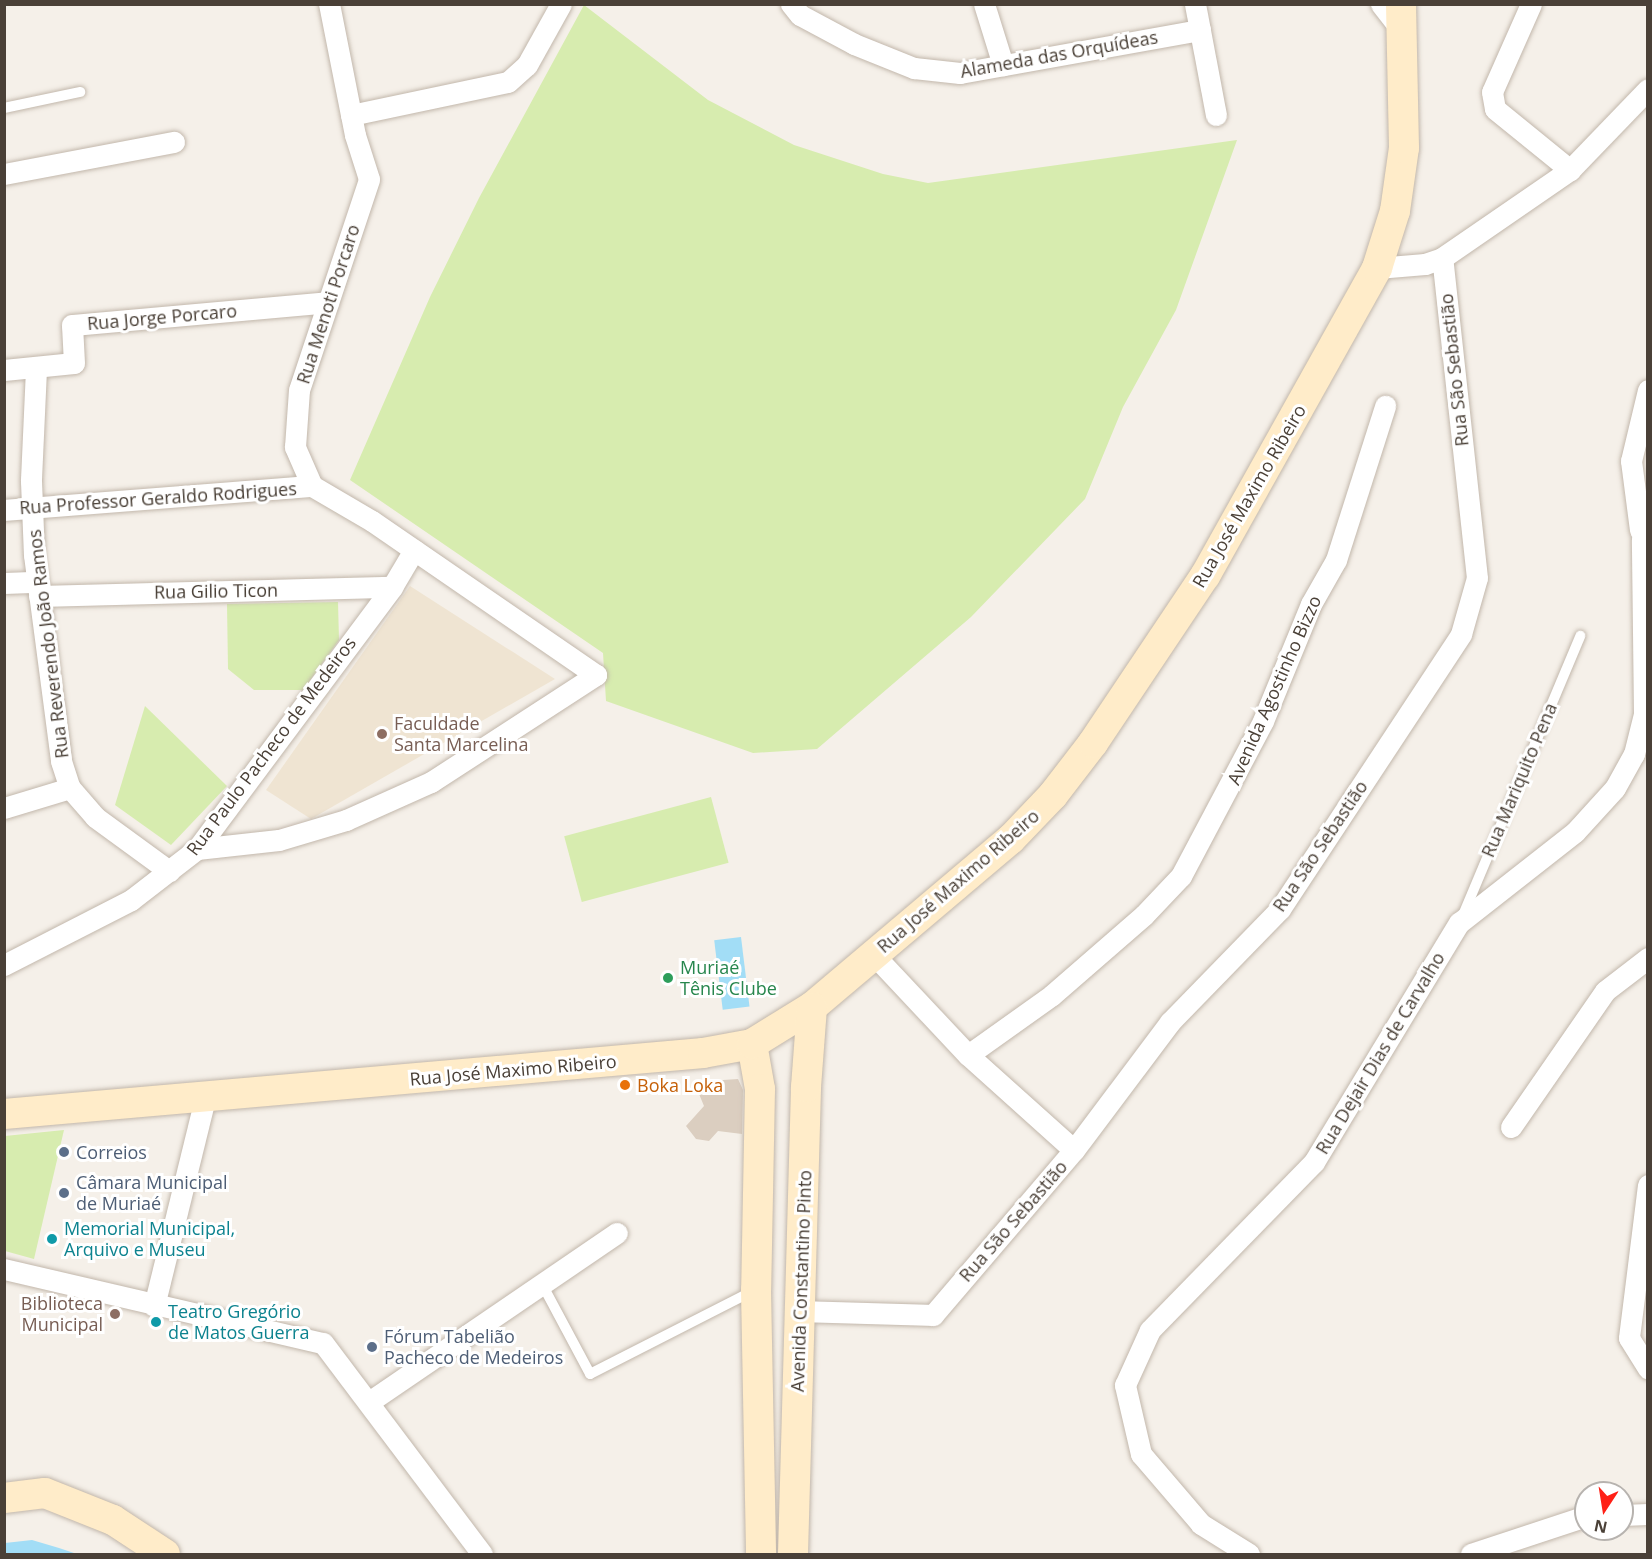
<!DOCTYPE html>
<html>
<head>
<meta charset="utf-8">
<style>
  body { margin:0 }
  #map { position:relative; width:1652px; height:1559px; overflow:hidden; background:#f5f0e9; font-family:"Open Sans",sans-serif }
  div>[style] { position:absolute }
  .education>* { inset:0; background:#efe4d2 }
  .green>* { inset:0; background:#d7ecaf; transform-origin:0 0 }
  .water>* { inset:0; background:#a2ddf6; transform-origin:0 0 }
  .building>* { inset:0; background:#dbcec0 }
  .roads { filter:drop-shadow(0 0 2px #c2b7ab) drop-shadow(0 0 2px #c2b7ab) }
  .lane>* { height:10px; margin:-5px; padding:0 5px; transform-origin:5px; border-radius:5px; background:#fff }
  .street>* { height:21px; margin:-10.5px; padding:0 10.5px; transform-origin:10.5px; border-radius:10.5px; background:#fff }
  .secondary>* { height:30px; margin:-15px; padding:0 15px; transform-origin:15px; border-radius:15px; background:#ffecc9 }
  .dots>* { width:16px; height:16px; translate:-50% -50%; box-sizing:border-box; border:3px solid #fff; border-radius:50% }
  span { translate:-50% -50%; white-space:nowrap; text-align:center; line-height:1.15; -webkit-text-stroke:6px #fff; paint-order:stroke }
  .street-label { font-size:18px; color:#4a4037 }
  .education-label { font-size:18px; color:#785e54 }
  .left { translate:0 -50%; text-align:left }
  .right { translate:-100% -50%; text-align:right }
  .leisure-label { font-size:18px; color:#27864d }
  .food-label { font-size:18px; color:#c56008 }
  .service-label { font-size:18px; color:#4e5e75 }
  .culture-label { font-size:18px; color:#0d838f }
  .frame { position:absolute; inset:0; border:6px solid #4a4037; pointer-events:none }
  .north { position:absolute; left:1574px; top:1481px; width:60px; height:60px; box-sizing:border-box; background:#fff; border:2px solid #b7b3af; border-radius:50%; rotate:192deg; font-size:16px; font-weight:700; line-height:24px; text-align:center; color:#4a4037 }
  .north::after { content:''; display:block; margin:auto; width:21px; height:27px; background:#ff2016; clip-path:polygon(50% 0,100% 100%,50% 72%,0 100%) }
</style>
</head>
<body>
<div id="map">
  <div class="education">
    <i style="clip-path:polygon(410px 586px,555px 679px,311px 819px,266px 790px)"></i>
  </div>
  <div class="green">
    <i style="clip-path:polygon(584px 5px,708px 100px,794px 145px,883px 174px,928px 183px,1237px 140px,1176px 310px,1123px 407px,1085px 499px,971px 617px,817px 749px,753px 753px,606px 701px,603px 653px,350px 480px,430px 297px,479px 198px)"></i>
    <i style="clip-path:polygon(338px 602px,339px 640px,303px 690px,254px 690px,228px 669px,227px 604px)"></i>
    <i style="clip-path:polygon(145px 706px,227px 786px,171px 845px,115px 805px)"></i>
    <i style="left:711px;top:797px;width:68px;height:152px;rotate:75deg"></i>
    <i style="clip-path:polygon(64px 1130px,34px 1259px,5px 1251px,5px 1136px)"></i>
  </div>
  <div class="water">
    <i style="left:741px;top:937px;width:70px;height:27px;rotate:83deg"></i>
    <i style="clip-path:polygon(32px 1540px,59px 1548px,77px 1554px,5px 1554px,5px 1543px)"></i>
  </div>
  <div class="building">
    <i style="clip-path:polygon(738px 1079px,743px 1090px,742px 1134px,718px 1131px,709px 1141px,696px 1139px,686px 1126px,704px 1106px,694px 1082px)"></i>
  </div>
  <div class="roads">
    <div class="lane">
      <i style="left:4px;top:108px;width:78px;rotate:-11.9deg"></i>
      <i style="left:1463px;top:915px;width:303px;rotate:-67.2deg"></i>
      <i style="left:542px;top:1284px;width:102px;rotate:61.9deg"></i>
      <i style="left:590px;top:1374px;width:183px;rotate:-27deg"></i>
    </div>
    <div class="street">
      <i style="left:791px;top:4px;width:14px;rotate:51deg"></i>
      <i style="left:800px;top:15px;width:61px;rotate:28.2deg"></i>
      <i style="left:854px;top:44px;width:65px;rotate:21.8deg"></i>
      <i style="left:914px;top:68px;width:46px;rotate:6.2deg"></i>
      <i style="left:960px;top:73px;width:244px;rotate:-10.2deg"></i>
      <i style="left:984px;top:4px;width:64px;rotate:72.7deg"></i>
      <i style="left:1195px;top:4px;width:113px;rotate:79.3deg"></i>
      <i style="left:1381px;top:4px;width:31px;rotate:52deg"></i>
      <i style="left:1531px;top:4px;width:96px;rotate:113.9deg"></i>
      <i style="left:1492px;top:92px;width:17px;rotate:80deg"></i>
      <i style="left:1495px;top:109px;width:97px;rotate:39.1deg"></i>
      <i style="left:351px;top:115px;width:160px;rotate:-11.9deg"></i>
      <i style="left:508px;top:82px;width:25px;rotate:-42deg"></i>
      <i style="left:527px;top:65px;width:70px;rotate:-60.9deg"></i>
      <i style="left:4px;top:174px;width:173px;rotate:-10.7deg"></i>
      <i style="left:1377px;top:268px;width:48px;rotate:-4.8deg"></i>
      <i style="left:1425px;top:264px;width:18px;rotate:-19deg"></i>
      <i style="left:1442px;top:258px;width:155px;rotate:-34.5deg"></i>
      <i style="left:1570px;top:170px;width:112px;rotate:-46.1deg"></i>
      <i style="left:36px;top:369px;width:112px;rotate:92.6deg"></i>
      <i style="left:31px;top:481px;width:74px;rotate:87.7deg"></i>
      <i style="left:34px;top:555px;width:208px;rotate:82.5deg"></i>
      <i style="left:61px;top:761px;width:28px;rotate:72deg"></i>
      <i style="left:70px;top:788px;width:38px;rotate:49deg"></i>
      <i style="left:95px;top:817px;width:92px;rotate:36.1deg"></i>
      <i style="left:4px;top:370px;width:70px;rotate:-5.7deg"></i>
      <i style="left:74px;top:363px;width:38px;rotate:-93deg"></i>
      <i style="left:72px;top:325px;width:257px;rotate:-5.1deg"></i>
      <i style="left:4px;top:510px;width:309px;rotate:-4.5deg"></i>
      <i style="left:1640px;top:530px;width:70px;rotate:-97.4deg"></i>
      <i style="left:1631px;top:461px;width:73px;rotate:-76.5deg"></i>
      <i style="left:4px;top:583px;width:34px;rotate:-2deg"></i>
      <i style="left:39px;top:596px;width:353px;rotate:-1.5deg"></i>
      <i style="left:4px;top:808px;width:69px;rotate:-16.9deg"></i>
      <i style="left:197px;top:849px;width:82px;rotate:-6.3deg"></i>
      <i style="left:279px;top:840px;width:70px;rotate:-16.6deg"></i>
      <i style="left:346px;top:820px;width:93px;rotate:-24.1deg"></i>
      <i style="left:431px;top:782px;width:197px;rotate:-33deg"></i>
      <i style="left:596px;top:675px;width:272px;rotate:-145.5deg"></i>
      <i style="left:372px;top:521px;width:69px;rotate:-149.7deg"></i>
      <i style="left:312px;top:486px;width:43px;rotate:-113.6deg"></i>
      <i style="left:295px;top:447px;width:57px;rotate:-86deg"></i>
      <i style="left:299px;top:390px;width:222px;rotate:-71.6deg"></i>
      <i style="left:369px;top:179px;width:46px;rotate:-107.7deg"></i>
      <i style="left:355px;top:135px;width:134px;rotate:-101.2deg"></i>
      <i style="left:874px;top:955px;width:137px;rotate:46.8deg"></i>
      <i style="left:968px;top:1055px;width:142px;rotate:41.9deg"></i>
      <i style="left:4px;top:965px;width:143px;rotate:-27.1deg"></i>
      <i style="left:131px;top:900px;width:83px;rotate:-37.7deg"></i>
      <i style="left:197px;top:849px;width:327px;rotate:-53.3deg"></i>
      <i style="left:392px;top:587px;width:43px;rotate:-59.3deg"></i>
      <i style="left:968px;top:1055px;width:103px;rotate:-35.5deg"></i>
      <i style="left:1052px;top:995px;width:122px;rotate:-41deg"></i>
      <i style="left:1144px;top:915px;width:54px;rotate:-46.5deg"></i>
      <i style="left:1181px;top:876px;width:175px;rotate:-62.1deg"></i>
      <i style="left:1263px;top:721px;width:126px;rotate:-67.7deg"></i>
      <i style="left:1311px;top:604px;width:51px;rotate:-60.4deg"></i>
      <i style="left:1336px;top:560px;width:162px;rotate:-72.3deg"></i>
      <i style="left:1511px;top:1127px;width:165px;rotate:-55.3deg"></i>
      <i style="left:1605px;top:991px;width:54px;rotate:-37.5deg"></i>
      <i style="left:1648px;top:1185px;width:154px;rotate:97.1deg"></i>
      <i style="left:1629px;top:1338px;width:36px;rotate:58deg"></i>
      <i style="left:4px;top:1269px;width:327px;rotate:13.1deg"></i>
      <i style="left:323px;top:1343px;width:264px;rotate:53deg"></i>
      <i style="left:154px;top:1306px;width:214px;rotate:-76.2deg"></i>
      <i style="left:800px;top:1311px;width:133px;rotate:1.7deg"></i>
      <i style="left:933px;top:1315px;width:217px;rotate:-49.5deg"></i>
      <i style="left:1074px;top:1150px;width:160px;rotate:-53.1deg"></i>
      <i style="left:1170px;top:1022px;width:158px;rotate:-45.8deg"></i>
      <i style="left:1280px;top:909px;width:329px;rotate:-56.6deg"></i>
      <i style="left:1461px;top:634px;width:58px;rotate:-74.1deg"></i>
      <i style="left:1477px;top:578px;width:322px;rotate:-96.2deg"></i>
      <i style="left:369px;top:1402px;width:300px;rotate:-34.3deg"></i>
      <i style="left:1622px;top:1515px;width:26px;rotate:-2deg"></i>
      <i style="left:1249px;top:1554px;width:57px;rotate:-148deg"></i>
      <i style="left:1201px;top:1524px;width:92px;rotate:-130.6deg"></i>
      <i style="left:1141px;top:1454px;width:71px;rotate:-103.1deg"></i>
      <i style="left:1125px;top:1385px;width:60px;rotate:-65.6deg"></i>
      <i style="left:1150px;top:1330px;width:235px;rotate:-45.7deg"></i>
      <i style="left:1314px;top:1162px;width:280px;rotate:-58.8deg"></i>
      <i style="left:1459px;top:923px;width:147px;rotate:-38.1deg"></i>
      <i style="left:1575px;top:832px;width:59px;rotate:-47.7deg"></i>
      <i style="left:1615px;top:788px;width:39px;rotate:-61deg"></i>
      <i style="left:1634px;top:754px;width:41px;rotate:-76deg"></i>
      <i style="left:1644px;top:714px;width:174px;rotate:-90.7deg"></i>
      <i style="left:1642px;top:540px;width:29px;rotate:-78deg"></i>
      <i style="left:1471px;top:1554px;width:121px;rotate:-18.3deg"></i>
    </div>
    <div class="secondary">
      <i style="left:752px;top:1044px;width:46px;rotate:79.9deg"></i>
      <i style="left:760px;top:1089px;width:201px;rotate:91.1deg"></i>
      <i style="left:756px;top:1290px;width:264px;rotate:88.9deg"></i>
      <i style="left:4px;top:1114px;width:702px;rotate:-4.99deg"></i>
      <i style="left:703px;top:1053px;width:50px;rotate:-10.4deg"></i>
      <i style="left:752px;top:1044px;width:70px;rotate:-31.7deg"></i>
      <i style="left:812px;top:1007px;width:260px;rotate:-40.2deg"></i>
      <i style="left:1011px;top:839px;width:61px;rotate:-46.3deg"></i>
      <i style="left:1053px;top:795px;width:66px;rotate:-52.4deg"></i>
      <i style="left:1093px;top:743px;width:201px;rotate:-56.2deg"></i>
      <i style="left:1205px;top:576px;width:353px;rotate:-60.8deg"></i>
      <i style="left:1377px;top:268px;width:60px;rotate:-72.5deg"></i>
      <i style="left:1395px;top:211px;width:64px;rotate:-81.9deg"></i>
      <i style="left:1404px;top:148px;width:144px;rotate:-91.2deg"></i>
      <i style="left:4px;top:1498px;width:41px;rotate:-7deg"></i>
      <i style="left:45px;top:1493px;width:73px;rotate:21.7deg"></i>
      <i style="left:113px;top:1520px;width:62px;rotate:33.2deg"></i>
      <i style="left:793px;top:1554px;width:467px;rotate:-88.4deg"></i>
      <i style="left:806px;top:1087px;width:80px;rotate:-85.7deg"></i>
    </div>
  </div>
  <div class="dots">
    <i style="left:382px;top:734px;background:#8d6e63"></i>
    <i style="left:668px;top:978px;background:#2e9e5b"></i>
    <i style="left:625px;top:1085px;background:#e8710a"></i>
    <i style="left:64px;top:1152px;background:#5c6f8a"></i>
    <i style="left:64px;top:1193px;background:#5c6f8a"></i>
    <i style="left:52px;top:1239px;background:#0f9aa8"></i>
    <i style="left:115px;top:1314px;background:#8d6e63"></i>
    <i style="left:156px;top:1322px;background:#0f9aa8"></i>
    <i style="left:372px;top:1347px;background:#5c6f8a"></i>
  </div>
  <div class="street-label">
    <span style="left:1059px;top:54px;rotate:-10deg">Alameda das Orquídeas</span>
    <span style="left:328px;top:304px;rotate:-72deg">Rua Menoti Porcaro</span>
    <span style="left:162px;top:317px;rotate:-5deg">Rua Jorge Porcaro</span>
    <span style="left:1454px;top:370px;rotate:-96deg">Rua São Sebastião</span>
    <span style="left:1249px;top:496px;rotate:-60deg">Rua José Maximo Ribeiro</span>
    <span style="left:158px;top:498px;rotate:-4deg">Rua Professor Geraldo Rodrigues</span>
    <span style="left:216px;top:591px;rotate:-1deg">Rua Gilio Ticon</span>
    <span style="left:48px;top:644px;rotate:-97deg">Rua Reverendo João Ramos</span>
    <span style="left:1274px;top:690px;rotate:-66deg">Avenida Agostinho Bizzo</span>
    <span style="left:271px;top:746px;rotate:-53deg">Rua Paulo Pacheco de Medeiros</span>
    <span style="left:1519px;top:780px;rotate:-67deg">Rua Mariquito Pena</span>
    <span style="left:1320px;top:846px;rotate:-56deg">Rua São Sebastião</span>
    <span style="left:958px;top:881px;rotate:-41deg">Rua José Maximo Ribeiro</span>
    <span style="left:1380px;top:1053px;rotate:-59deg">Rua Dejair Dias de Carvalho</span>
    <span style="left:513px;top:1070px;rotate:-5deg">Rua José Maximo Ribeiro</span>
    <span style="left:1013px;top:1221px;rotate:-49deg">Rua São Sebastião</span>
    <span style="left:801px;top:1281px;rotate:-88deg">Avenida Constantino Pinto</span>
  </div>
  <div class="education-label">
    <span class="left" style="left:394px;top:734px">Faculdade<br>Santa Marcelina</span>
    <span class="right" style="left:103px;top:1314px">Biblioteca<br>Municipal</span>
  </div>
  <div class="leisure-label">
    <span class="left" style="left:680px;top:978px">Muriaé<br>Tênis Clube</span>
  </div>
  <div class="food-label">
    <span class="left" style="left:637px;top:1085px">Boka Loka</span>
  </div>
  <div class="service-label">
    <span class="left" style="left:76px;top:1152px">Correios</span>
    <span class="left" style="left:76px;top:1193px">Câmara Municipal<br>de Muriaé</span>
    <span class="left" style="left:384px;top:1347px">Fórum Tabelião<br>Pacheco de Medeiros</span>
  </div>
  <div class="culture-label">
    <span class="left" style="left:64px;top:1239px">Memorial Municipal,<br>Arquivo e Museu</span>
    <span class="left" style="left:168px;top:1322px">Teatro Gregório<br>de Matos Guerra</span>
  </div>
  <div class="frame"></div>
  <div class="north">N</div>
</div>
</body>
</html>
